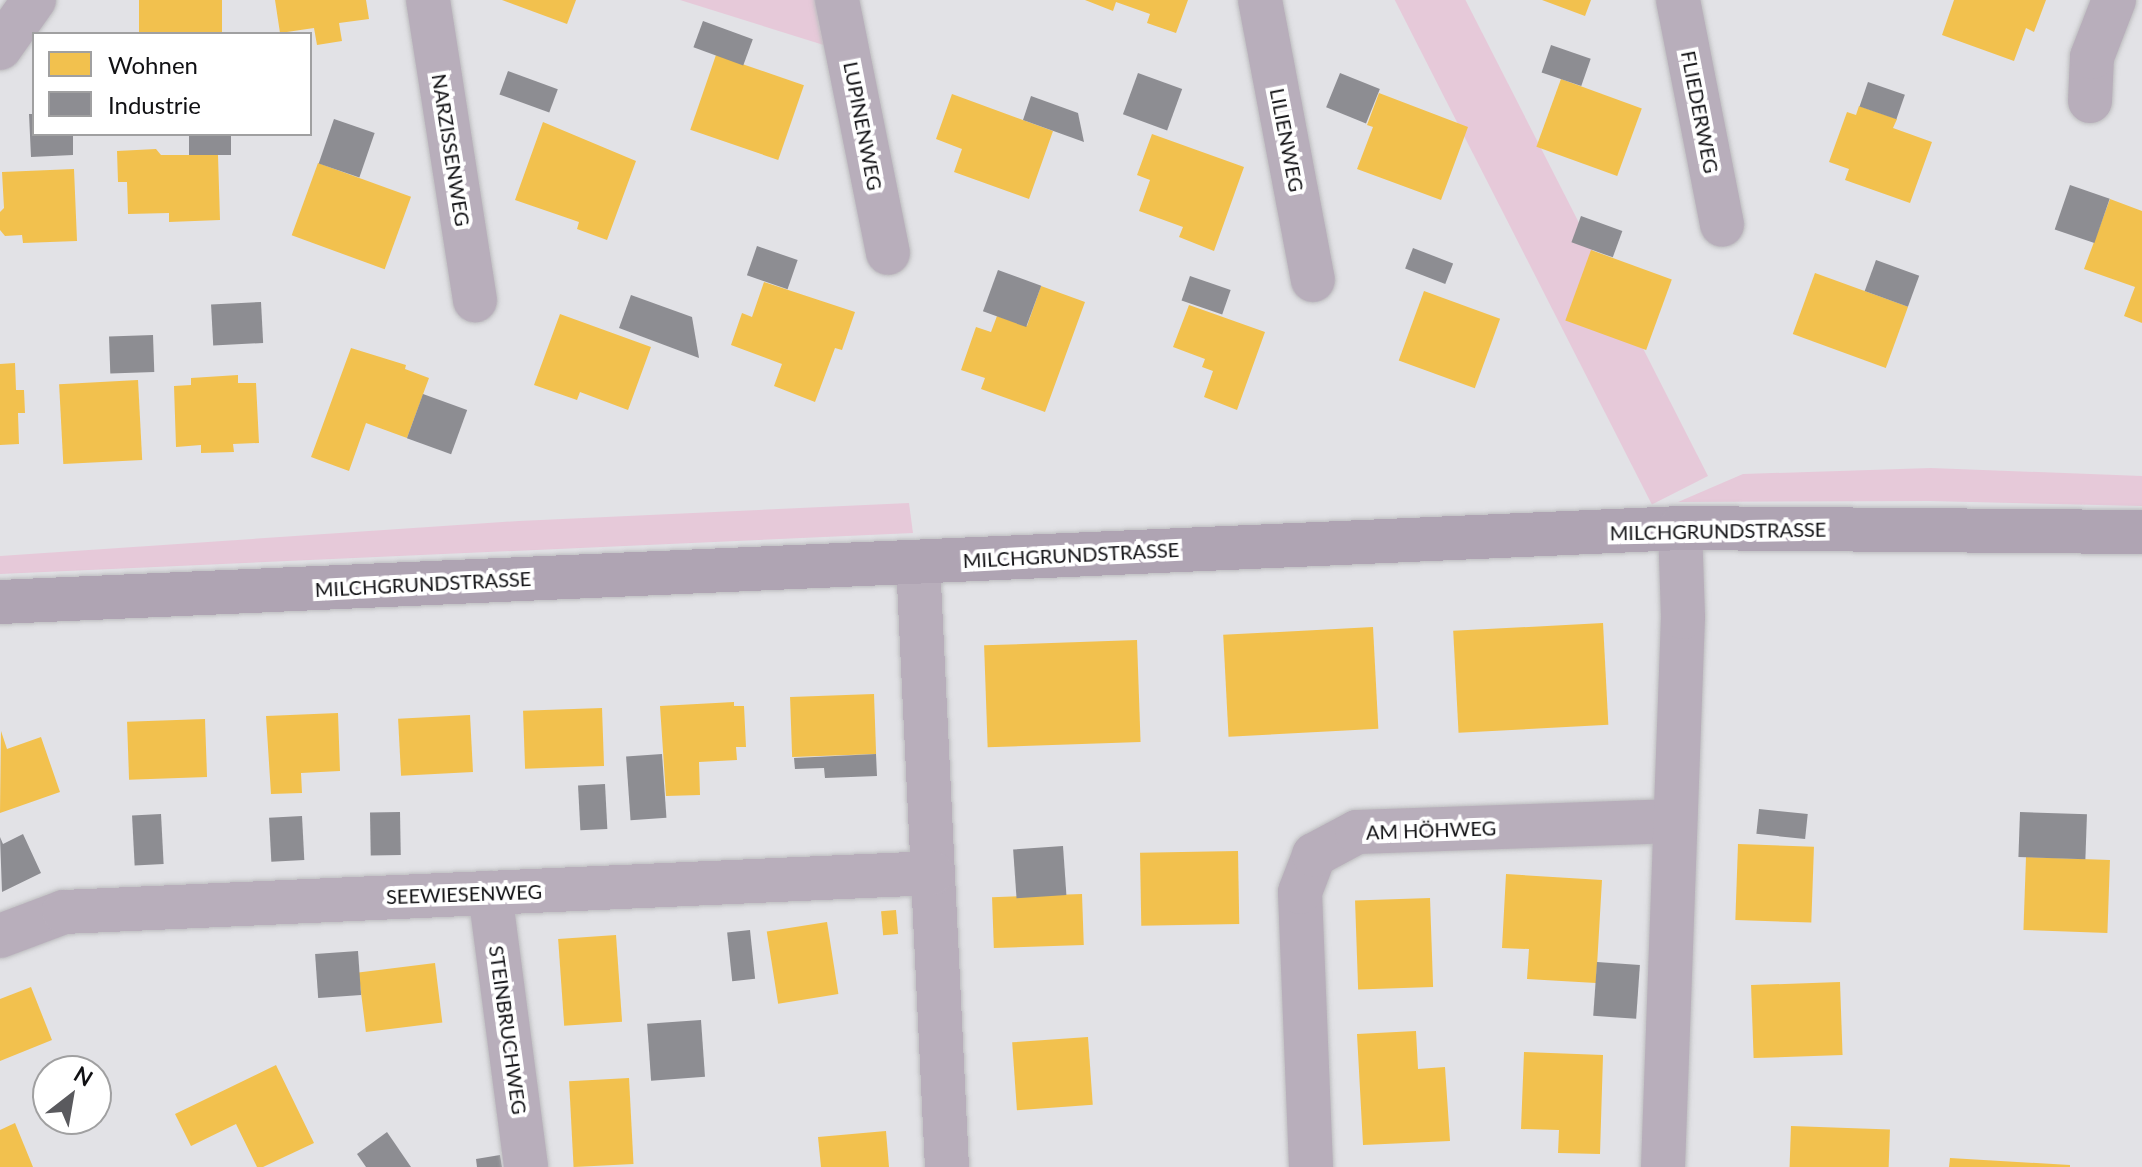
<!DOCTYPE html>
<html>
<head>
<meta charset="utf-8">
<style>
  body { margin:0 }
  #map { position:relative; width:2142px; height:1167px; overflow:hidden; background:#e2e2e6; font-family:Lato,sans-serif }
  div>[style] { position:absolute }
  .green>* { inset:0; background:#e6c9d9; transform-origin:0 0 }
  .homes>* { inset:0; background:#f2c14e; transform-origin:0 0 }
  .industry>* { inset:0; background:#8d8d92; transform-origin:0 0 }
  .roads { filter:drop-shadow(0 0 2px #bdbdbf) drop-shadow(0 0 2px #bdbdbf) }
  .street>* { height:44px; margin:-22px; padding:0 22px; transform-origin:22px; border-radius:22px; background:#b8aebb }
  .secondary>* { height:44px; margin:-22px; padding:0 22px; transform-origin:22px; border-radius:22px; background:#afa4b3 }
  span { translate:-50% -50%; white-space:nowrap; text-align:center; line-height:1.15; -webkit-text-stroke:8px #fff; paint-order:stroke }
  .street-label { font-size:20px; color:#111114 }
  .legend { position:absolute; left:32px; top:32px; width:280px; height:104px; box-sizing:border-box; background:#fff; border:2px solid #a0a0a1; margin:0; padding:10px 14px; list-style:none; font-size:24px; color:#111114 }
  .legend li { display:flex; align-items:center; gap:16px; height:40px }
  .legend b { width:40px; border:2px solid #a0a0a1 }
  .north { position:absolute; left:32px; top:1055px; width:80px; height:80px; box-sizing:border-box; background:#fff; border:2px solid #a0a0a1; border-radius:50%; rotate:31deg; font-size:22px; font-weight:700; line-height:32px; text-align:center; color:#111114 }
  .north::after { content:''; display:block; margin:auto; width:28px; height:36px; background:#5a5a5e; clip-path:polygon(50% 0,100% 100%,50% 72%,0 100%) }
</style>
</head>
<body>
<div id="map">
  <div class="green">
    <i style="clip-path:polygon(680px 0,822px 0,830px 47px)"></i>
    <i style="clip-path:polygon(1931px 468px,2142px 476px,2142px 506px,1930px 501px,1678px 502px,1743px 474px)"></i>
    <i style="left:1708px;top:476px;width:63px;height:784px;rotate:153deg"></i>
    <i style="clip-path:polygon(909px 503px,913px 533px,0 574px,0 556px,519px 521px)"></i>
  </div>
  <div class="homes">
    <i style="left:139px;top:0;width:83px;height:35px"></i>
    <i style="clip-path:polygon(275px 0,366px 0,369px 19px,339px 23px,342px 41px,317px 45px,314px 28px,280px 33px)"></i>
    <i style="clip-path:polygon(502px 0,576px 0,567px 24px)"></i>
    <i style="clip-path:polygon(1085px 0,1188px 0,1176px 33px,1147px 23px,1150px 14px,1116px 2px,1113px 11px)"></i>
    <i style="clip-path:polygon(1542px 0,1591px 0,1585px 16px)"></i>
    <i style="clip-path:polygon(1954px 0,2046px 0,2034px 32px,2026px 28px,2014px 61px,1942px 35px)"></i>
    <i style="left:716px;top:55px;width:93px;height:79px;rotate:19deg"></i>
    <i style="left:1561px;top:79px;width:86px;height:72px;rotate:20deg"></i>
    <i style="clip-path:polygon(1379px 93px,1468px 127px,1441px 200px,1357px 169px,1373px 127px,1367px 125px)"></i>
    <i style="clip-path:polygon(952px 94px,1053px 131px,1029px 199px,954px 172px,962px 149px,936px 139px)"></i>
    <i style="clip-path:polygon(1859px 106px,1897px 119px,1893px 128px,1932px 142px,1910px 203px,1845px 180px,1849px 169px,1829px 162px,1847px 112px,1856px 115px)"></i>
    <i style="clip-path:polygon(543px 122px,636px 161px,607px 240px,577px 229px,579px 222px,515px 200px)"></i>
    <i style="clip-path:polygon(1152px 134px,1244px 167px,1214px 251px,1179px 237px,1183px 227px,1139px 211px,1150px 180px,1137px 175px)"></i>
    <i style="clip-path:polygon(156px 149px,161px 155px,218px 155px,220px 220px,169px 222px,169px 213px,128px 214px,127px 182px,118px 182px,117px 151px)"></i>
    <i style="left:318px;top:163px;width:99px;height:77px;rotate:20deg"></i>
    <i style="clip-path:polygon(74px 169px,77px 241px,23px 243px,22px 235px,5px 236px,0 230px,0 212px,4px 208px,2px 172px)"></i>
    <i style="clip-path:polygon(2110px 199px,2142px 211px,2142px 323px,2124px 316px,2135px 287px,2084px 269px)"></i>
    <i style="left:1591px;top:250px;width:86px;height:75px;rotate:20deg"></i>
    <i style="left:1815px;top:273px;width:99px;height:65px;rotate:20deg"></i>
    <i style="clip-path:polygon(764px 282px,855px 312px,842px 350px,835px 348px,815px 402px,774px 386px,782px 364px,731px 345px,742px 313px,752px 317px)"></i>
    <i style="clip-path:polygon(1041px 286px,1085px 302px,1045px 412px,981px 389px,985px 378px,961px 370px,976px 327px,991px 332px,997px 316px,1027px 326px)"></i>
    <i style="left:1424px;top:291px;width:81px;height:74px;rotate:20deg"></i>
    <i style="clip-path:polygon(1189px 305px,1265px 332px,1237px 410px,1204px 397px,1213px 371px,1202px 367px,1205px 359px,1173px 347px)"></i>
    <i style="clip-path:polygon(560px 314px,651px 347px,628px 410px,580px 392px,577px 400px,534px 385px)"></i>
    <i style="clip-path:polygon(351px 348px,406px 365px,405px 369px,429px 378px,407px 438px,366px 423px,349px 471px,311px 457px)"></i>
    <i style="clip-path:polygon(15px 363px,16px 390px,24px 390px,25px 413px,18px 413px,19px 444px,0 445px,0 364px)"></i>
    <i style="clip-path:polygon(238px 375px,238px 383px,256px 383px,259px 443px,233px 444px,234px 452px,201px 453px,201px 445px,176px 447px,174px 386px,191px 385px,191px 378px)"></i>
    <i style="left:138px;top:380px;width:80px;height:79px;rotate:87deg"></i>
    <i style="left:1603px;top:623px;width:102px;height:150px;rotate:87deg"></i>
    <i style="left:1373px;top:627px;width:102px;height:150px;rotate:87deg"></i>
    <i style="left:1137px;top:640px;width:102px;height:153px;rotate:88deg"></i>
    <i style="left:874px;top:694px;width:60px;height:84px;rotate:88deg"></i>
    <i style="clip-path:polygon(734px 702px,734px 706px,744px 706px,746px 747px,736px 747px,737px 760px,699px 762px,700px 795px,666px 796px,660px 706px)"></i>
    <i style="left:602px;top:708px;width:58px;height:79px;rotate:88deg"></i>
    <i style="clip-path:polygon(338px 713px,340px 771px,301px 773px,302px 793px,271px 794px,266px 716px)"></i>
    <i style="left:470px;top:715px;width:57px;height:72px;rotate:87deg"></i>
    <i style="left:205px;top:719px;width:58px;height:78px;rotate:88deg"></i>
    <i style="clip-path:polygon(1px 731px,7px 749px,41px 737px,60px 792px,0 813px)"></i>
    <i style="left:1738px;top:844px;width:76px;height:76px;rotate:2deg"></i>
    <i style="left:1238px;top:851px;width:73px;height:98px;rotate:89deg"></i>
    <i style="left:2026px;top:857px;width:84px;height:73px;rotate:2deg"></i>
    <i style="clip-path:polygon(1506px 874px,1602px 880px,1596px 983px,1527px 979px,1529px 949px,1502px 948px)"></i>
    <i style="left:1082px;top:894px;width:51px;height:90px;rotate:88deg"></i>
    <i style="left:1430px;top:898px;width:89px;height:75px;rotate:88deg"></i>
    <i style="left:896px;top:910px;width:24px;height:15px;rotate:85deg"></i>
    <i style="left:827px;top:922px;width:73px;height:61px;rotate:81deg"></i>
    <i style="left:616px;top:935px;width:87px;height:58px;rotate:86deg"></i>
    <i style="left:435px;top:963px;width:60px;height:77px;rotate:83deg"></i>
    <i style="left:1840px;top:982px;width:73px;height:89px;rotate:88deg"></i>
    <i style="clip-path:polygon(31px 987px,52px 1040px,0 1061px,0 999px)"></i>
    <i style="clip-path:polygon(1416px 1031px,1418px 1069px,1445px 1067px,1450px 1141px,1363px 1145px,1357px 1034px)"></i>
    <i style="left:1088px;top:1037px;width:68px;height:76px;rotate:86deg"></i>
    <i style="clip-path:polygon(1524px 1052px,1603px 1055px,1600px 1154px,1558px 1153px,1559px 1130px,1521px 1129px)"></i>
    <i style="clip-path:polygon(276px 1065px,314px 1143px,263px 1167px,257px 1167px,236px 1124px,191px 1146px,175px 1114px)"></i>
    <i style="left:629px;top:1078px;width:86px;height:60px;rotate:87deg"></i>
    <i style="clip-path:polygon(15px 1123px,33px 1167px,0 1167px,0 1130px)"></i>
    <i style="left:1791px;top:1126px;width:99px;height:41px;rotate:2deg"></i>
    <i style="clip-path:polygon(886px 1131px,889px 1167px,821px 1167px,818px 1137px)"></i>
    <i style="clip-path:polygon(1950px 1158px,2070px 1165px,2070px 1167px,1949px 1167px)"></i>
  </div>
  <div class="industry">
    <i style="left:703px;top:21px;width:53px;height:28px;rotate:20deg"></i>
    <i style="left:1551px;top:45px;width:42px;height:29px;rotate:19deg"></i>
    <i style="left:508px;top:71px;width:53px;height:25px;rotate:20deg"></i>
    <i style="left:1138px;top:73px;width:47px;height:44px;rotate:20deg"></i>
    <i style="left:1340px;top:73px;width:43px;height:37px;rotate:22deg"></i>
    <i style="left:1868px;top:82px;width:39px;height:26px;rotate:19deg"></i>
    <i style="clip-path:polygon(1031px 96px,1078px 113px,1084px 142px,1023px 120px)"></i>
    <i style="clip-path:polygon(29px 114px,34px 114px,34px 134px,73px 134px,73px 155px,31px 157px)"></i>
    <i style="left:334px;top:119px;width:43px;height:47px;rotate:19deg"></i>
    <i style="left:189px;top:134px;width:42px;height:21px"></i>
    <i style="left:2070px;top:185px;width:42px;height:47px;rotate:19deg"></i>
    <i style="left:1581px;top:216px;width:44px;height:28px;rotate:20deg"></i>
    <i style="left:757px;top:246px;width:43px;height:31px;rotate:19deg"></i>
    <i style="left:1413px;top:248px;width:43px;height:22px;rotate:21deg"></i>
    <i style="left:1876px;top:260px;width:46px;height:33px;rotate:20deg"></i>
    <i style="left:998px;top:270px;width:46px;height:44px;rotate:20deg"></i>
    <i style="left:1190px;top:276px;width:43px;height:26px;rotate:19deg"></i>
    <i style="clip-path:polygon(631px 295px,692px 317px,699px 358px,619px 328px)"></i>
    <i style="left:261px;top:302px;width:41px;height:50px;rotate:87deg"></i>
    <i style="left:153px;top:335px;width:37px;height:44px;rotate:88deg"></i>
    <i style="left:423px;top:394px;width:47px;height:47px;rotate:20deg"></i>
    <i style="left:662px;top:754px;width:64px;height:36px;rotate:86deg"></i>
    <i style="clip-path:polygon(876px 754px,877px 776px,825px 778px,824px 768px,795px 769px,794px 758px)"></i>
    <i style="left:605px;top:784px;width:45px;height:27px;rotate:87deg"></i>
    <i style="left:1759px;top:809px;width:49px;height:25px;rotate:6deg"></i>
    <i style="left:400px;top:812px;width:43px;height:30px;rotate:89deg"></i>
    <i style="left:2020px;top:812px;width:67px;height:45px;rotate:2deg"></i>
    <i style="left:161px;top:814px;width:50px;height:29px;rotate:87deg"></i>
    <i style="left:302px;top:816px;width:44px;height:33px;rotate:87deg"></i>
    <i style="clip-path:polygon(23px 834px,41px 873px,2px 892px,0 837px,3px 844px)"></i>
    <i style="left:1063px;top:846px;width:49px;height:50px;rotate:86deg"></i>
    <i style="left:750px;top:930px;width:49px;height:23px;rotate:84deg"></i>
    <i style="left:358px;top:951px;width:44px;height:43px;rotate:86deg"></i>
    <i style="left:1597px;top:962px;width:43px;height:54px;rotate:4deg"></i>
    <i style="left:701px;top:1020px;width:57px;height:54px;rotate:86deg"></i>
    <i style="clip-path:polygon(387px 1132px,411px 1167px,366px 1167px,357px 1154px)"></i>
    <i style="clip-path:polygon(500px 1155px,502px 1167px,477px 1167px,476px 1159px)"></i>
  </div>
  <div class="roads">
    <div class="street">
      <i style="left:428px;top:0;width:304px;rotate:81.1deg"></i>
      <i style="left:837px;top:0;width:258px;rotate:78.6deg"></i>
      <i style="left:1260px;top:0;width:285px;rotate:79.3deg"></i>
      <i style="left:1678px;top:0;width:229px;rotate:78.9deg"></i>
      <i style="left:0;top:48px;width:59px;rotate:-54.7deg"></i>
      <i style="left:2090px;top:101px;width:44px;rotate:-87.4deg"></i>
      <i style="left:2092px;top:57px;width:61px;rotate:-68.9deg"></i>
      <i style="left:918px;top:562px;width:606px;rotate:87.26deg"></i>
      <i style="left:490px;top:893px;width:276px;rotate:82.5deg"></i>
      <i style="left:0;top:936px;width:68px;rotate:-20.6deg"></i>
      <i style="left:64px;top:912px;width:869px;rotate:-2.57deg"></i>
      <i style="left:1311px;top:1167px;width:275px;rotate:-92.3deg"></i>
      <i style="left:1300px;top:892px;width:40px;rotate:-69deg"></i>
      <i style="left:1314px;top:855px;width:49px;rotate:-28.1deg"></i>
      <i style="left:1357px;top:832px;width:318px;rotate:-2deg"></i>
      <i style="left:1663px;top:1167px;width:550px;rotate:-87.92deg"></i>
      <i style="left:1683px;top:617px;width:89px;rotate:-91.9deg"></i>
    </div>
    <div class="secondary">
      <i style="left:0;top:602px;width:1682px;rotate:-2.52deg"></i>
      <i style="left:1680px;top:528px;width:462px;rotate:0.5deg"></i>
    </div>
  </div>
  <div class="street-label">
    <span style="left:1700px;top:112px;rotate:79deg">FLIEDERWEG</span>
    <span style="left:863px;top:126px;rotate:79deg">LUPINENWEG</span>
    <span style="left:1287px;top:140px;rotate:79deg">LILIENWEG</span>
    <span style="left:451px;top:150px;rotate:81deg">NARZISSENWEG</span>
    <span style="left:1718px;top:531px;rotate:-1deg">MILCHGRUNDSTRASSE</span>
    <span style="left:1071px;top:555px;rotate:-3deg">MILCHGRUNDSTRASSE</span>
    <span style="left:423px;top:584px;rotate:-3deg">MILCHGRUNDSTRASSE</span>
    <span style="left:1431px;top:830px;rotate:-2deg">AM HÖHWEG</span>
    <span style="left:464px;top:894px;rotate:-2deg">SEEWIESENWEG</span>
    <span style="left:508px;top:1030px;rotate:82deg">STEINBRUCHWEG</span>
  </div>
  <ul class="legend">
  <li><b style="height:22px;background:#f2c14e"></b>Wohnen</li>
  <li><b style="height:22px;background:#8d8d92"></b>Industrie</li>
  </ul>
  <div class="north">N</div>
</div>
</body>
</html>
